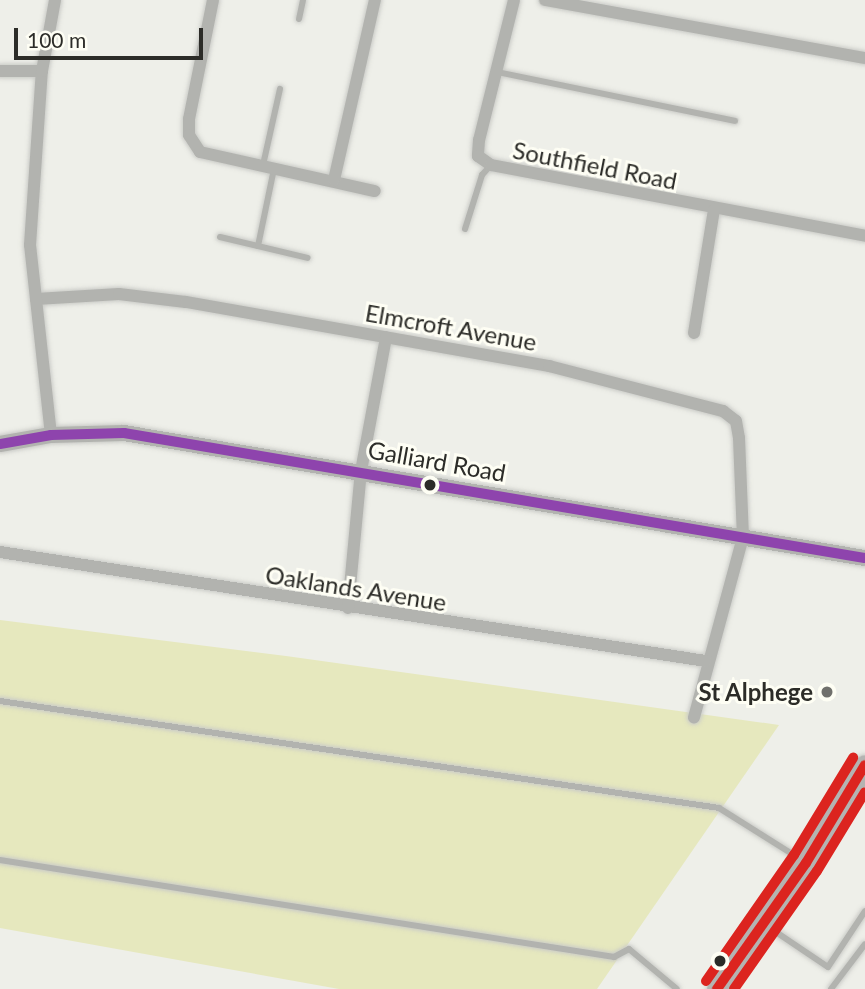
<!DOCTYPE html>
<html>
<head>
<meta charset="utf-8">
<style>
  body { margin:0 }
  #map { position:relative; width:865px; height:989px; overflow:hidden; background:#eeefe9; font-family:Lato,sans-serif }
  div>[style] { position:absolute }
  .green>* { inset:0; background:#e6e8be }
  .roads { filter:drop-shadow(0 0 2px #cacbc7) drop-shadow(0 0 2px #cacbc7) }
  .service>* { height:6px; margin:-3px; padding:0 3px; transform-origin:3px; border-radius:3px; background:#b2b3af }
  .minor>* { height:12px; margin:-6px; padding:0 6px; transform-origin:6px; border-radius:6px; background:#b2b3af }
  .tertiary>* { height:16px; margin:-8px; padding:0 8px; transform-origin:8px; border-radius:8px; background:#b2b3af }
  .primary>* { height:21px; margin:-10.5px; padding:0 10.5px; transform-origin:10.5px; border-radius:10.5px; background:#b4b4b2 }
  .bus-1>* { height:10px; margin:-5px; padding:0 5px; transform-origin:5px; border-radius:5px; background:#8e44ad }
  .bus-2>* { height:10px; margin:-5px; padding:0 5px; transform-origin:5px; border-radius:5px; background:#dc241f }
  .bus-3>* { height:10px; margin:-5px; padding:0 5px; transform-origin:5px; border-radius:5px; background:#dc241f }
  .bus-4>* { height:10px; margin:-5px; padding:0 5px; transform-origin:5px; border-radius:5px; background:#dc241f }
  .dots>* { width:19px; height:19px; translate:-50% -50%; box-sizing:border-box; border:4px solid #fefef4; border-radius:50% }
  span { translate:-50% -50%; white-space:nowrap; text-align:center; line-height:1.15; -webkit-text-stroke:6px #fefef4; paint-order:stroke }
  .street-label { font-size:24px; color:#2c2c28 }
  .poi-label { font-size:24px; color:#2c2c28; font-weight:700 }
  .right { translate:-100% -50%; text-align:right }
  .scale { position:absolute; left:14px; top:28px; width:189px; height:32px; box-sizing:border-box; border:4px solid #2c2c28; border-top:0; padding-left:9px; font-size:21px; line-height:24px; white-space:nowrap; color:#2c2c28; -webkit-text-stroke:5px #fefef4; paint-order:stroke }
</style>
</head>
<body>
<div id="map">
  <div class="green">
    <i style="clip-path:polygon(0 620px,286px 656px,779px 725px,597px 989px,339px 989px,0 928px)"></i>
  </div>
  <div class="roads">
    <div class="service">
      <i style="left:299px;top:19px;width:19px;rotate:-78deg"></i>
      <i style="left:497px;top:72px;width:243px;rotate:11.6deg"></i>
      <i style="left:263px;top:165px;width:78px;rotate:-77.4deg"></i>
      <i style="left:465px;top:229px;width:57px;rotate:-72.5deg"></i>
      <i style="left:482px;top:175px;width:13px;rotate:-48deg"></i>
      <i style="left:220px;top:237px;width:90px;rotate:13.4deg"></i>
      <i style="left:258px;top:246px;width:79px;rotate:-78.3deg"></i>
      <i style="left:0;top:701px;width:727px;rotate:8.46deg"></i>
      <i style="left:719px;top:808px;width:98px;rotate:32.1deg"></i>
      <i style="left:0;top:860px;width:622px;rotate:8.98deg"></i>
      <i style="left:614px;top:957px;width:17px;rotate:-28deg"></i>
      <i style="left:629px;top:949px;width:62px;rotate:39.8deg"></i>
      <i style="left:767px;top:926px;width:73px;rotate:33.9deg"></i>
      <i style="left:828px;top:967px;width:67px;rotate:-56.5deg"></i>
      <i style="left:831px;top:989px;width:56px;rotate:-52.9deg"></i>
    </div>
    <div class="minor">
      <i style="left:213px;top:0;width:121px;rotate:101.4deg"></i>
      <i style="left:189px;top:119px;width:16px;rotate:90deg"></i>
      <i style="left:189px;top:135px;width:20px;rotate:57deg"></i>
      <i style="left:200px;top:152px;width:179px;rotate:12.6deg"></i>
      <i style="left:514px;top:0;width:144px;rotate:104deg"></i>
      <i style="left:479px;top:140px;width:16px;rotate:94deg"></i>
      <i style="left:478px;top:156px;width:16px;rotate:35deg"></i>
      <i style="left:491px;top:165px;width:381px;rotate:10.7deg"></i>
      <i style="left:545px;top:0;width:325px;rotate:10.3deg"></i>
      <i style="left:0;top:71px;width:42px"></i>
      <i style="left:334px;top:180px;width:185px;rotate:-77.2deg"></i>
      <i style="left:36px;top:299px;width:83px;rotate:-3.4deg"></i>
      <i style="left:119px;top:294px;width:67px;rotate:6.8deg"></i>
      <i style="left:186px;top:302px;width:369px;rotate:10deg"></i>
      <i style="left:549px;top:366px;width:180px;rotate:14.5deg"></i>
      <i style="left:723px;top:411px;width:16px;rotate:38deg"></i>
      <i style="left:736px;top:421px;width:17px;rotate:80deg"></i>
      <i style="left:739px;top:438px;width:99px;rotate:87.7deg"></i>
      <i style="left:743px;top:537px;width:187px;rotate:105.2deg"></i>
      <i style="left:694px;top:333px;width:125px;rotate:-80.8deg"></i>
      <i style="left:51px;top:435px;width:191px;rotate:-96.3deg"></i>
      <i style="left:30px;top:245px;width:174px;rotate:-86.1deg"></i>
      <i style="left:42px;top:71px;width:72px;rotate:-79.6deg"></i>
      <i style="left:0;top:552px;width:714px;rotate:8.78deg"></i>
      <i style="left:348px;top:608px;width:138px;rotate:-84.6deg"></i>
      <i style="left:361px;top:471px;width:136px;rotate:-79.4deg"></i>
    </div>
    <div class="tertiary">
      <i style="left:0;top:444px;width:52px;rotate:-10deg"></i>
      <i style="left:51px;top:435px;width:73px;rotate:-1.6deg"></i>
      <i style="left:124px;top:433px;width:751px;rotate:9.58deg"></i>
    </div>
    <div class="primary">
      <i style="left:717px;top:989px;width:154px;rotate:-54.8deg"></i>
      <i style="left:806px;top:863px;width:114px;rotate:-59deg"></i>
    </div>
  </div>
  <div class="bus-1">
    <i style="left:0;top:444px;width:52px;rotate:-10deg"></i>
    <i style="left:51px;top:435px;width:73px;rotate:-1.6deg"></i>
    <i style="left:124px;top:433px;width:751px;rotate:9.58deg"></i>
  </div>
  <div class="bus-2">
    <i style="left:717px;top:989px;width:154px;rotate:-54.8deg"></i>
    <i style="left:806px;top:863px;width:114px;rotate:-59deg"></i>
  </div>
  <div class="bus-3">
    <i style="left:734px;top:989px;width:144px;rotate:-54.9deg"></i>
    <i style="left:817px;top:871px;width:92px;rotate:-58.7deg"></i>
  </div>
  <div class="bus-4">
    <i style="left:706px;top:981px;width:154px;rotate:-55.1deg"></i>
    <i style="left:794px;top:855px;width:114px;rotate:-58.7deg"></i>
  </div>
  <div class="dots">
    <i style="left:430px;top:485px;background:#2c2c28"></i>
    <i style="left:827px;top:692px;background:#70706c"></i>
    <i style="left:720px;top:961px;background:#2c2c28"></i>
  </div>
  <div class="street-label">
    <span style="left:595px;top:165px;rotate:11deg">Southfield Road</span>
    <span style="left:451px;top:327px;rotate:10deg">Elmcroft Avenue</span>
    <span style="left:437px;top:461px;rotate:10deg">Galliard Road</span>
    <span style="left:356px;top:588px;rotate:9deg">Oaklands Avenue</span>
  </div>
  <div class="poi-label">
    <span class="right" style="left:813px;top:692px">St Alphege</span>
  </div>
  <div class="scale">100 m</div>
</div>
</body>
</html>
